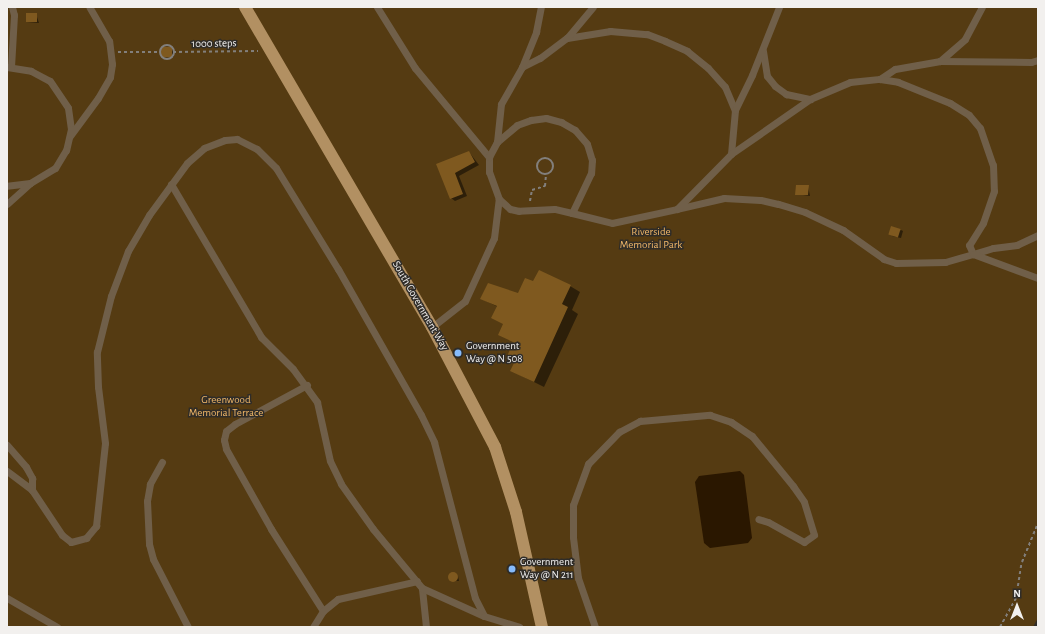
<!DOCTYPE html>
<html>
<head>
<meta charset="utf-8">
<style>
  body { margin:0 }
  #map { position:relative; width:1045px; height:634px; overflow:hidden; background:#2f2c28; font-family:"Alegreya Sans",sans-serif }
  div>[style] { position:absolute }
  .green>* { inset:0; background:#553b12 }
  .water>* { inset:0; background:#2a1700 }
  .shadow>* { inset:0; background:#0007 }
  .building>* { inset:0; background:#7f591f; transform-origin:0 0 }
  .round { border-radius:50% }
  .path>* { height:2px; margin-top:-1px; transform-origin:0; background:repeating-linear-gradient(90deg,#827f7c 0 3px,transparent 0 6px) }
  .path>.ring { margin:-1px; padding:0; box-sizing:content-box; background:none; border:2px solid #827f7c; border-radius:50% }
  .lane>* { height:7px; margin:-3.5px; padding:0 3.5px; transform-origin:3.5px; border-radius:3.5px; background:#705f49 }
  .primary>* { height:12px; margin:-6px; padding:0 6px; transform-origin:6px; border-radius:6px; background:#b29062 }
  .dots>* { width:11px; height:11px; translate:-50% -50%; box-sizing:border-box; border:2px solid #2f2c28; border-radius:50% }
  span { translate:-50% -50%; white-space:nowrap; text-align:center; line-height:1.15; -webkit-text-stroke:3px #2f2c28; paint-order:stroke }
  .street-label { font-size:11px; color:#f2f0ee }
  .park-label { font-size:11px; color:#f2b868 }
  .poi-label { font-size:11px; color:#f2f0ee }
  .left { translate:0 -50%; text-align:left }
  .frame { position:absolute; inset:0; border:8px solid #f2f0ee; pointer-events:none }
  .north { position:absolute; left:997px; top:586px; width:40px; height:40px; -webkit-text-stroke:3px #2f2c28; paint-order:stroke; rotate:0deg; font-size:11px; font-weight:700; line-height:16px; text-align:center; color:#f2f0ee }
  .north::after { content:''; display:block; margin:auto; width:14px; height:18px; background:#f2f0ee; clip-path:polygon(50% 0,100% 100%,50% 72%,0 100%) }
</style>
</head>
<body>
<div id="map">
  <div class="green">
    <i style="clip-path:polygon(7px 7px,1038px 7px,1038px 618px,1033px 627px,7px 627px)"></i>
  </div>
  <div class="water">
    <i style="clip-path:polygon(740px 471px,744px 475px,752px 538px,748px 543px,710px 548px,704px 543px,695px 482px,699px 476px)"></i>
  </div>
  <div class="shadow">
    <i style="clip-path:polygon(36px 14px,39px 23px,27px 22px)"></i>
    <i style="clip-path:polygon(172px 48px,174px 57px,162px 56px)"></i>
    <i style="clip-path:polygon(469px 152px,479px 165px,459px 176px,467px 196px,455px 201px,451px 198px,437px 165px)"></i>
    <i style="clip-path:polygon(808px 186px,810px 196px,796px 194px)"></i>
    <i style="clip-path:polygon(901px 230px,903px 231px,901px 238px,892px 236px)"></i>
    <i style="clip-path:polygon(534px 283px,570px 286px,580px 292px,572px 310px,578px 314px,544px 387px,512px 371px,515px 363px,514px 342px,498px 307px,482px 299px,519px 295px)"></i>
    <i style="clip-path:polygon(452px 574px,458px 576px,459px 581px,451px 581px,449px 576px)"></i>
  </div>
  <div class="building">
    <i style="left:26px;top:13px;width:11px;height:9px"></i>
    <i style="left:161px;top:47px;width:11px;height:10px"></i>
    <i style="clip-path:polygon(469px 151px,475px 162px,455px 173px,463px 194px,450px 199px,436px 164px)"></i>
    <i style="clip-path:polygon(796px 185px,809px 185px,808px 195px,795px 195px)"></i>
    <i style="left:891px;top:226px;width:10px;height:9px;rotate:17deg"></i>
    <i style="clip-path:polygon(539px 270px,571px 285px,562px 304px,568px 307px,534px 382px,510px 371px,514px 363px,506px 359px,513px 342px,498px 335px,503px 324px,491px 318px,497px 306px,480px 299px,488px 283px,518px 293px,525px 278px,533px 281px)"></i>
    <i class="round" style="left:448px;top:572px;width:10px;height:10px"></i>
  </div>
  <div class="path">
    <i class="ring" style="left:160px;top:45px;width:12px;height:12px"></i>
    <i style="left:118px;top:52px;width:43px"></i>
    <i style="left:173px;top:52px;width:85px;rotate:-0.7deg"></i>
    <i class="ring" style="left:537px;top:158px;width:14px;height:14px"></i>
    <i style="left:530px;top:201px;width:11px;rotate:-80deg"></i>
    <i style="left:532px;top:190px;width:14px;rotate:-17deg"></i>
    <i style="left:545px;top:186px;width:12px;rotate:-85deg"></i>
    <i style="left:1000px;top:627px;width:33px;rotate:-61deg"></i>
    <i style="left:1016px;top:598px;width:36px;rotate:-81deg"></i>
    <i style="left:1022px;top:562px;width:42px;rotate:-67.7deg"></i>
  </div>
  <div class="lane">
    <i style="left:377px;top:7px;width:72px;rotate:58.1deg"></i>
    <i style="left:415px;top:68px;width:116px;rotate:50.3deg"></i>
    <i style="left:567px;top:38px;width:44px;rotate:-9.2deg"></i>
    <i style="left:610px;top:31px;width:37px;rotate:5deg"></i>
    <i style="left:647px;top:34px;width:19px;rotate:21deg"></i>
    <i style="left:665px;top:41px;width:24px;rotate:24deg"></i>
    <i style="left:687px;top:51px;width:27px;rotate:39deg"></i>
    <i style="left:708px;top:68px;width:25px;rotate:48deg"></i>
    <i style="left:725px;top:87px;width:25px;rotate:67deg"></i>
    <i style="left:763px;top:51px;width:25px;rotate:81deg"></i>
    <i style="left:767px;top:76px;width:13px;rotate:51deg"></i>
    <i style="left:775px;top:86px;width:14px;rotate:36deg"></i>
    <i style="left:786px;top:94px;width:25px;rotate:12deg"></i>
    <i style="left:940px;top:61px;width:33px;rotate:-41deg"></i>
    <i style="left:965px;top:39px;width:36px;rotate:-62deg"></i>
    <i style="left:7px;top:67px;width:24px;rotate:9deg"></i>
    <i style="left:31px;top:71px;width:21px;rotate:28deg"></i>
    <i style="left:50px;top:81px;width:32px;rotate:56deg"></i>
    <i style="left:68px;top:108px;width:21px;rotate:82deg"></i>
    <i style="left:71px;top:129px;width:22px;rotate:103deg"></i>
    <i style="left:66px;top:150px;width:21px;rotate:121deg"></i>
    <i style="left:55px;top:168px;width:29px;rotate:149deg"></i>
    <i style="left:30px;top:183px;width:23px;rotate:173deg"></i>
    <i style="left:11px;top:67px;width:52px;rotate:-86.7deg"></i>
    <i style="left:14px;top:15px;width:8px;rotate:-104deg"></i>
    <i style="left:522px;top:67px;width:20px;rotate:-27deg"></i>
    <i style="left:540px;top:58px;width:34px;rotate:-37deg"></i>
    <i style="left:567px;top:38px;width:40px;rotate:-50deg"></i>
    <i style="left:880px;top:79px;width:18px;rotate:-34deg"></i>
    <i style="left:895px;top:69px;width:46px;rotate:-10.1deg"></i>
    <i style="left:940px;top:61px;width:91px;rotate:0.6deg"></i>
    <i style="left:1031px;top:62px;width:7px;rotate:-16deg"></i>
    <i style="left:70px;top:136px;width:47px;rotate:-53.6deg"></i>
    <i style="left:98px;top:98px;width:24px;rotate:-60deg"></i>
    <i style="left:110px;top:77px;width:13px;rotate:-81deg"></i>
    <i style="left:112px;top:64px;width:23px;rotate:-97deg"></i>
    <i style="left:109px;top:41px;width:39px;rotate:-120deg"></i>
    <i style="left:497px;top:142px;width:26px;rotate:-40deg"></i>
    <i style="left:517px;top:125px;width:15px;rotate:-20deg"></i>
    <i style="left:531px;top:120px;width:15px;rotate:-8deg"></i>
    <i style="left:546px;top:118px;width:16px;rotate:15deg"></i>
    <i style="left:561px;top:122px;width:16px;rotate:30deg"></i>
    <i style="left:575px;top:130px;width:18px;rotate:49deg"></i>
    <i style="left:587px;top:144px;width:17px;rotate:73deg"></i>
    <i style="left:592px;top:160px;width:13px;rotate:94deg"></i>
    <i style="left:591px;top:173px;width:44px;rotate:115.4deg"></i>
    <i style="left:572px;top:213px;width:18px;rotate:-167deg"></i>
    <i style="left:554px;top:209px;width:35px;rotate:177deg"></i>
    <i style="left:519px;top:211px;width:9px;rotate:-167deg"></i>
    <i style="left:510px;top:209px;width:15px;rotate:-138deg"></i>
    <i style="left:499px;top:199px;width:29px;rotate:-110deg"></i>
    <i style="left:489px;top:172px;width:15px;rotate:-90deg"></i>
    <i style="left:489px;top:157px;width:17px;rotate:-62deg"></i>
    <i style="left:497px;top:142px;width:38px;rotate:-84deg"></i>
    <i style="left:501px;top:104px;width:43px;rotate:-60.4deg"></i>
    <i style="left:522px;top:67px;width:38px;rotate:-68deg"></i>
    <i style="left:536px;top:32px;width:25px;rotate:-79deg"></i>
    <i style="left:731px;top:154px;width:44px;rotate:-84.8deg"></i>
    <i style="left:735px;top:110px;width:39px;rotate:-64deg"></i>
    <i style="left:752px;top:75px;width:73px;rotate:-68.3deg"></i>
    <i style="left:171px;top:184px;width:178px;rotate:59.5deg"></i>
    <i style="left:261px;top:337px;width:45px;rotate:45deg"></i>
    <i style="left:293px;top:369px;width:41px;rotate:54deg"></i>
    <i style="left:317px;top:402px;width:60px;rotate:77.6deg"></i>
    <i style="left:330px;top:461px;width:25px;rotate:64deg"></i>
    <i style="left:341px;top:484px;width:55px;rotate:54.6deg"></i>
    <i style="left:373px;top:529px;width:77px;rotate:50.3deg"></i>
    <i style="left:7px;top:204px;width:31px;rotate:-42deg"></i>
    <i style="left:572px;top:213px;width:41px;rotate:14deg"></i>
    <i style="left:612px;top:223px;width:66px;rotate:-12.2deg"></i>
    <i style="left:1038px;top:235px;width:23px;rotate:155deg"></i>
    <i style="left:1017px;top:245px;width:24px;rotate:173deg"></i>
    <i style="left:993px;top:248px;width:21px;rotate:163deg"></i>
    <i style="left:973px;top:254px;width:29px;rotate:164deg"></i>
    <i style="left:945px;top:262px;width:49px;rotate:178.8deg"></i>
    <i style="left:896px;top:263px;width:13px;rotate:-162deg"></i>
    <i style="left:884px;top:259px;width:50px;rotate:-144.7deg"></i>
    <i style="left:843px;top:230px;width:42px;rotate:-154.7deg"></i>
    <i style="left:805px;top:212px;width:28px;rotate:-163deg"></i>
    <i style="left:778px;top:204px;width:18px;rotate:-167deg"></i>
    <i style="left:760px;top:200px;width:36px;rotate:-177deg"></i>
    <i style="left:724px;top:198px;width:48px;rotate:166.8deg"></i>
    <i style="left:677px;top:209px;width:77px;rotate:-45.5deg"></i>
    <i style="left:731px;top:154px;width:96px;rotate:-34.8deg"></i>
    <i style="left:810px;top:99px;width:43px;rotate:-23deg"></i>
    <i style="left:850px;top:82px;width:30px;rotate:-6deg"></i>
    <i style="left:880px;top:79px;width:18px;rotate:9deg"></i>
    <i style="left:898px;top:82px;width:56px;rotate:22deg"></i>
    <i style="left:950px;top:103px;width:22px;rotate:32deg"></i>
    <i style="left:969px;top:115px;width:17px;rotate:50deg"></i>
    <i style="left:980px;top:128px;width:39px;rotate:71deg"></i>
    <i style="left:993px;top:165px;width:26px;rotate:88deg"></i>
    <i style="left:994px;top:191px;width:34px;rotate:109deg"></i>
    <i style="left:983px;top:223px;width:26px;rotate:122deg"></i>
    <i style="left:969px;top:245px;width:10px;rotate:66deg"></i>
    <i style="left:973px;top:254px;width:69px;rotate:20.3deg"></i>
    <i style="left:432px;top:327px;width:42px;rotate:-38.2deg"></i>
    <i style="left:465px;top:301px;width:69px;rotate:-65.3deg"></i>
    <i style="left:494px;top:238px;width:39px;rotate:-83deg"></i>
    <i style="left:307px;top:385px;width:82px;rotate:151.6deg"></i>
    <i style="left:235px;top:424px;width:11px;rotate:142deg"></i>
    <i style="left:226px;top:431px;width:9px;rotate:103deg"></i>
    <i style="left:224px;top:440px;width:9px;rotate:77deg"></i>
    <i style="left:226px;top:449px;width:92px;rotate:60.6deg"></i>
    <i style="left:271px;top:529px;width:97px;rotate:57.6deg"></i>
    <i style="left:7px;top:445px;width:29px;rotate:49deg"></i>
    <i style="left:26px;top:467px;width:13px;rotate:61deg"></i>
    <i style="left:32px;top:478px;width:12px;rotate:90deg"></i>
    <i style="left:32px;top:490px;width:54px;rotate:56.3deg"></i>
    <i style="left:62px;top:535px;width:11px;rotate:38deg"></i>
    <i style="left:71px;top:542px;width:16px;rotate:-15deg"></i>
    <i style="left:86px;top:538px;width:16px;rotate:-50deg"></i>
    <i style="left:96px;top:526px;width:83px;rotate:-83.8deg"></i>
    <i style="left:105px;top:443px;width:56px;rotate:-97.1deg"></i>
    <i style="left:98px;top:387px;width:35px;rotate:-92deg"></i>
    <i style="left:97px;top:352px;width:58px;rotate:-76deg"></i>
    <i style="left:111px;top:296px;width:48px;rotate:-69.3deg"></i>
    <i style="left:128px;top:251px;width:42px;rotate:-59.7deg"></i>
    <i style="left:149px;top:215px;width:64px;rotate:-53.8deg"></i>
    <i style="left:187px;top:163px;width:23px;rotate:-41deg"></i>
    <i style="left:204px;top:148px;width:22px;rotate:-21deg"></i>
    <i style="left:225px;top:140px;width:12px;rotate:-5deg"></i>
    <i style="left:237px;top:139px;width:22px;rotate:27deg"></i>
    <i style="left:257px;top:149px;width:27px;rotate:45deg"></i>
    <i style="left:276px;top:168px;width:119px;rotate:58.5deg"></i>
    <i style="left:338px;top:269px;width:168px;rotate:60.4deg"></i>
    <i style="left:421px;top:415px;width:30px;rotate:64deg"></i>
    <i style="left:434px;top:442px;width:161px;rotate:75.3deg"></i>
    <i style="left:475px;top:598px;width:20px;rotate:63deg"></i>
    <i style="left:162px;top:462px;width:25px;rotate:119deg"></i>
    <i style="left:150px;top:484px;width:17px;rotate:100deg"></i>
    <i style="left:147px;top:501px;width:43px;rotate:87.3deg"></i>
    <i style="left:149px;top:544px;width:16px;rotate:75deg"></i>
    <i style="left:153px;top:559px;width:76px;rotate:62.8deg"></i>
    <i style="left:7px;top:471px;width:31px;rotate:37deg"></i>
    <i style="left:7px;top:598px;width:58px;rotate:30.1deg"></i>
    <i style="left:313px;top:627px;width:19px;rotate:-58deg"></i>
    <i style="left:323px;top:611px;width:19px;rotate:-39deg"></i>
    <i style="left:338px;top:599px;width:81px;rotate:-12.8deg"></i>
    <i style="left:426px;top:627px;width:39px;rotate:-96deg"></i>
    <i style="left:422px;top:588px;width:68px;rotate:24.3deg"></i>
    <i style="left:484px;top:616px;width:37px;rotate:17deg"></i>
    <i style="left:595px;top:627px;width:52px;rotate:-109.1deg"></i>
    <i style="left:578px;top:578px;width:41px;rotate:-97deg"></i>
    <i style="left:573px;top:537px;width:32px;rotate:-90deg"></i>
    <i style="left:573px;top:505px;width:44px;rotate:-69.9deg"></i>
    <i style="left:588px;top:464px;width:45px;rotate:-45.9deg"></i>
    <i style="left:619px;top:432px;width:24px;rotate:-28deg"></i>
    <i style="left:640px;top:421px;width:45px;rotate:-5.1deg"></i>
    <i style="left:685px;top:417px;width:25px;rotate:-5deg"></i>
    <i style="left:710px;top:415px;width:22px;rotate:18deg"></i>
    <i style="left:731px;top:422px;width:25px;rotate:34deg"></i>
    <i style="left:752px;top:436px;width:65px;rotate:50.6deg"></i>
    <i style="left:793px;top:486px;width:19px;rotate:55deg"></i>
    <i style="left:804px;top:502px;width:34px;rotate:73deg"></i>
    <i style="left:814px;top:535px;width:12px;rotate:145deg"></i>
    <i style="left:804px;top:542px;width:41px;rotate:-150.9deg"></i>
    <i style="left:768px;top:522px;width:10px;rotate:-163deg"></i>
  </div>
  <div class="primary">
    <i style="left:245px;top:7px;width:371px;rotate:59.7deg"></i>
    <i style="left:432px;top:327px;width:136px;rotate:62.3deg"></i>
    <i style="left:495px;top:447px;width:68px;rotate:72.1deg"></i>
    <i style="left:516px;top:512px;width:118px;rotate:77.3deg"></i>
  </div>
  <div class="dots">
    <i style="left:458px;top:353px;background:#86bbfb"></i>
    <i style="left:512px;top:569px;background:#86bbfb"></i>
  </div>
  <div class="street-label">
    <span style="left:214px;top:44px;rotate:-1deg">1000 steps</span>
    <span style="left:420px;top:306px;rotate:60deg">South Government Way</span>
  </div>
  <div class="park-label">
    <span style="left:651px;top:239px">Riverside<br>Memorial Park</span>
    <span style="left:226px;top:407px">Greenwood<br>Memorial Terrace</span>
  </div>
  <div class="poi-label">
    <span class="left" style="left:466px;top:353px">Government<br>Way @ N 508</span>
    <span class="left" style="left:520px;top:569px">Government<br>Way @ N 211</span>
  </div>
  <div class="frame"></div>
  <div class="north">N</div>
</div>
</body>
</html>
